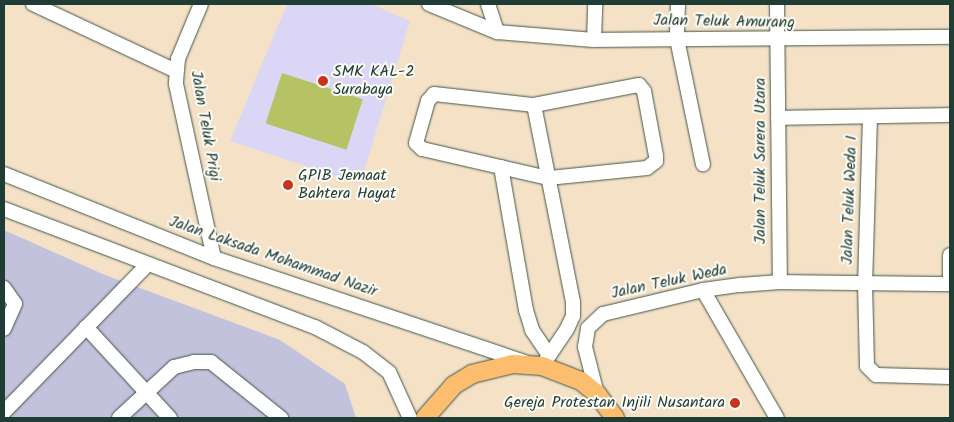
<!DOCTYPE html>
<html>
<head>
<meta charset="utf-8">
<style>
  body { margin:0 }
  #map { position:relative; width:954px; height:422px; overflow:hidden; background:#f5e1c6; font-family:Kalam,sans-serif }
  div>[style] { position:absolute }
  .built>* { inset:0; background:#dcd6f6 }
  .industrial>* { inset:0; background:#c2c2dc }
  .green>* { inset:0; background:#b5c365; transform-origin:0 0 }
  .roads { filter:drop-shadow(0 0 1px #3f564a) drop-shadow(0 0 1px #3f564a) }
  .minor>* { height:14px; margin:-7px; padding:0 7px; transform-origin:7px; border-radius:7px; background:#fff }
  .major>* { height:18px; margin:-9px; padding:0 9px; transform-origin:9px; border-radius:9px; background:#fcbd6f }
  .dots>* { width:14px; height:14px; translate:-50% -50%; box-sizing:border-box; border:2px solid #fdfcf7; border-radius:50% }
  span { translate:-50% -50%; white-space:nowrap; text-align:center; line-height:1.15; -webkit-text-stroke:4px #fdfcf7; paint-order:stroke }
  .street-label { font-size:16px; color:#1f3d34 }
  .poi-label { font-size:16px; color:#1f3d34 }
  .left { translate:0 -50%; text-align:left }
  .right { translate:-100% -50%; text-align:right }
  .frame { position:absolute; inset:0; border:5px solid #1f3d34; pointer-events:none }
</style>
</head>
<body>
<div id="map">
  <div class="built">
    <i style="clip-path:polygon(287px 4px,371px 4px,410px 21px,360px 184px,230px 141px)"></i>
  </div>
  <div class="industrial">
    <i style="clip-path:polygon(4px 230px,105px 275px,280px 340px,345px 384px,356px 418px,4px 418px)"></i>
  </div>
  <div class="green">
    <i style="left:282px;top:73px;width:85px;height:53px;rotate:18deg"></i>
  </div>
  <div class="roads">
    <div class="minor">
      <i style="left:33px;top:4px;width:158px;rotate:25.1deg"></i>
      <i style="left:201px;top:4px;width:60px;rotate:112.7deg"></i>
      <i style="left:178px;top:59px;width:25px;rotate:95deg"></i>
      <i style="left:176px;top:84px;width:178px;rotate:77.7deg"></i>
      <i style="left:429px;top:4px;width:74px;rotate:22.4deg"></i>
      <i style="left:497px;top:32px;width:97px;rotate:4.7deg"></i>
      <i style="left:594px;top:40px;width:356px;rotate:-0.5deg"></i>
      <i style="left:488px;top:4px;width:29px;rotate:72deg"></i>
      <i style="left:678px;top:4px;width:35px;rotate:92deg"></i>
      <i style="left:677px;top:39px;width:128px;rotate:78.3deg"></i>
      <i style="left:777px;top:4px;width:278px;rotate:89.4deg"></i>
      <i style="left:594px;top:40px;width:36px;rotate:-88deg"></i>
      <i style="left:639px;top:85px;width:8px;rotate:50deg"></i>
      <i style="left:644px;top:91px;width:66px;rotate:79.5deg"></i>
      <i style="left:656px;top:156px;width:5px;rotate:90deg"></i>
      <i style="left:656px;top:161px;width:11px;rotate:142deg"></i>
      <i style="left:647px;top:168px;width:100px;rotate:174.2deg"></i>
      <i style="left:548px;top:178px;width:129px;rotate:-167deg"></i>
      <i style="left:422px;top:149px;width:8px;rotate:-135deg"></i>
      <i style="left:416px;top:143px;width:44px;rotate:-74.1deg"></i>
      <i style="left:428px;top:101px;width:9px;rotate:-49deg"></i>
      <i style="left:434px;top:94px;width:101px;rotate:6.3deg"></i>
      <i style="left:534px;top:105px;width:107px;rotate:-10.8deg"></i>
      <i style="left:534px;top:105px;width:201px;rotate:78.8deg"></i>
      <i style="left:573px;top:302px;width:14px;rotate:90deg"></i>
      <i style="left:573px;top:316px;width:14px;rotate:115deg"></i>
      <i style="left:567px;top:329px;width:45px;rotate:124deg"></i>
      <i style="left:870px;top:117px;width:167px;rotate:91.7deg"></i>
      <i style="left:865px;top:284px;width:82px;rotate:88.6deg"></i>
      <i style="left:867px;top:366px;width:13px;rotate:45deg"></i>
      <i style="left:876px;top:375px;width:74px;rotate:1.5deg"></i>
      <i style="left:778px;top:118px;width:172px;rotate:-1deg"></i>
      <i style="left:501px;top:167px;width:145px;rotate:80.1deg"></i>
      <i style="left:526px;top:310px;width:21px;rotate:73deg"></i>
      <i style="left:532px;top:330px;width:29px;rotate:56deg"></i>
      <i style="left:4px;top:174px;width:226px;rotate:21.8deg"></i>
      <i style="left:214px;top:258px;width:328px;rotate:18.5deg"></i>
      <i style="left:4px;top:209px;width:333px;rotate:20.8deg"></i>
      <i style="left:315px;top:327px;width:54px;rotate:27.5deg"></i>
      <i style="left:363px;top:352px;width:33px;rotate:38deg"></i>
      <i style="left:389px;top:372px;width:51px;rotate:65.5deg"></i>
      <i style="left:950px;top:284px;width:29px;rotate:-90deg"></i>
      <i style="left:4px;top:288px;width:19px;rotate:55deg"></i>
      <i style="left:15px;top:304px;width:27px;rotate:114deg"></i>
      <i style="left:703px;top:290px;width:148px;rotate:60deg"></i>
      <i style="left:86px;top:327px;width:124px;rotate:47.3deg"></i>
      <i style="left:597px;top:394px;width:49px;rotate:-104.3deg"></i>
      <i style="left:585px;top:347px;width:19px;rotate:-81deg"></i>
      <i style="left:588px;top:328px;width:21px;rotate:-43deg"></i>
      <i style="left:603px;top:314px;width:103px;rotate:-13.5deg"></i>
      <i style="left:703px;top:290px;width:37px;rotate:-8deg"></i>
      <i style="left:740px;top:285px;width:40px;rotate:-4.3deg"></i>
      <i style="left:780px;top:282px;width:170px;rotate:0.7deg"></i>
      <i style="left:4px;top:412px;width:205px;rotate:-45.8deg"></i>
      <i style="left:119px;top:418px;width:75px;rotate:-42.8deg"></i>
      <i style="left:174px;top:367px;width:21px;rotate:-14deg"></i>
      <i style="left:194px;top:362px;width:17px"></i>
      <i style="left:211px;top:362px;width:90px;rotate:38.7deg"></i>
    </div>
    <div class="major">
      <i style="left:425px;top:418px;width:44px;rotate:-48.7deg"></i>
      <i style="left:454px;top:385px;width:21px;rotate:-31deg"></i>
      <i style="left:472px;top:374px;width:42px;rotate:-13.7deg"></i>
      <i style="left:513px;top:364px;width:29px;rotate:4deg"></i>
      <i style="left:542px;top:366px;width:42px;rotate:21deg"></i>
      <i style="left:581px;top:381px;width:21px;rotate:39deg"></i>
      <i style="left:597px;top:394px;width:30px;rotate:53deg"></i>
    </div>
  </div>
  <div class="dots">
    <i style="left:323px;top:81px;background:#c8321e"></i>
    <i style="left:288px;top:185px;background:#c8321e"></i>
    <i style="left:735px;top:403px;background:#c8321e"></i>
  </div>
  <div class="street-label">
    <span style="left:724px;top:22px;rotate:1deg">Jalan Teluk Amurang</span>
    <span style="left:205px;top:126px;rotate:80deg">Jalan Teluk Prigi</span>
    <span style="left:761px;top:161px;rotate:-90deg">Jalan Teluk Sarera Utara</span>
    <span style="left:850px;top:200px;rotate:-88deg">Jalan Teluk Weda I</span>
    <span style="left:273px;top:257px;rotate:19deg">Jalan Laksada Mohammad Nazir</span>
    <span style="left:669px;top:282px;rotate:-12deg">Jalan Teluk Weda</span>
  </div>
  <div class="poi-label">
    <span class="left" style="left:333px;top:81px">SMK KAL-2<br>Surabaya</span>
    <span class="left" style="left:298px;top:185px">GPIB Jemaat<br>Bahtera Hayat</span>
    <span class="right" style="left:725px;top:403px">Gereja Protestan Injili Nusantara</span>
  </div>
  <div class="frame"></div>
</div>
</body>
</html>
